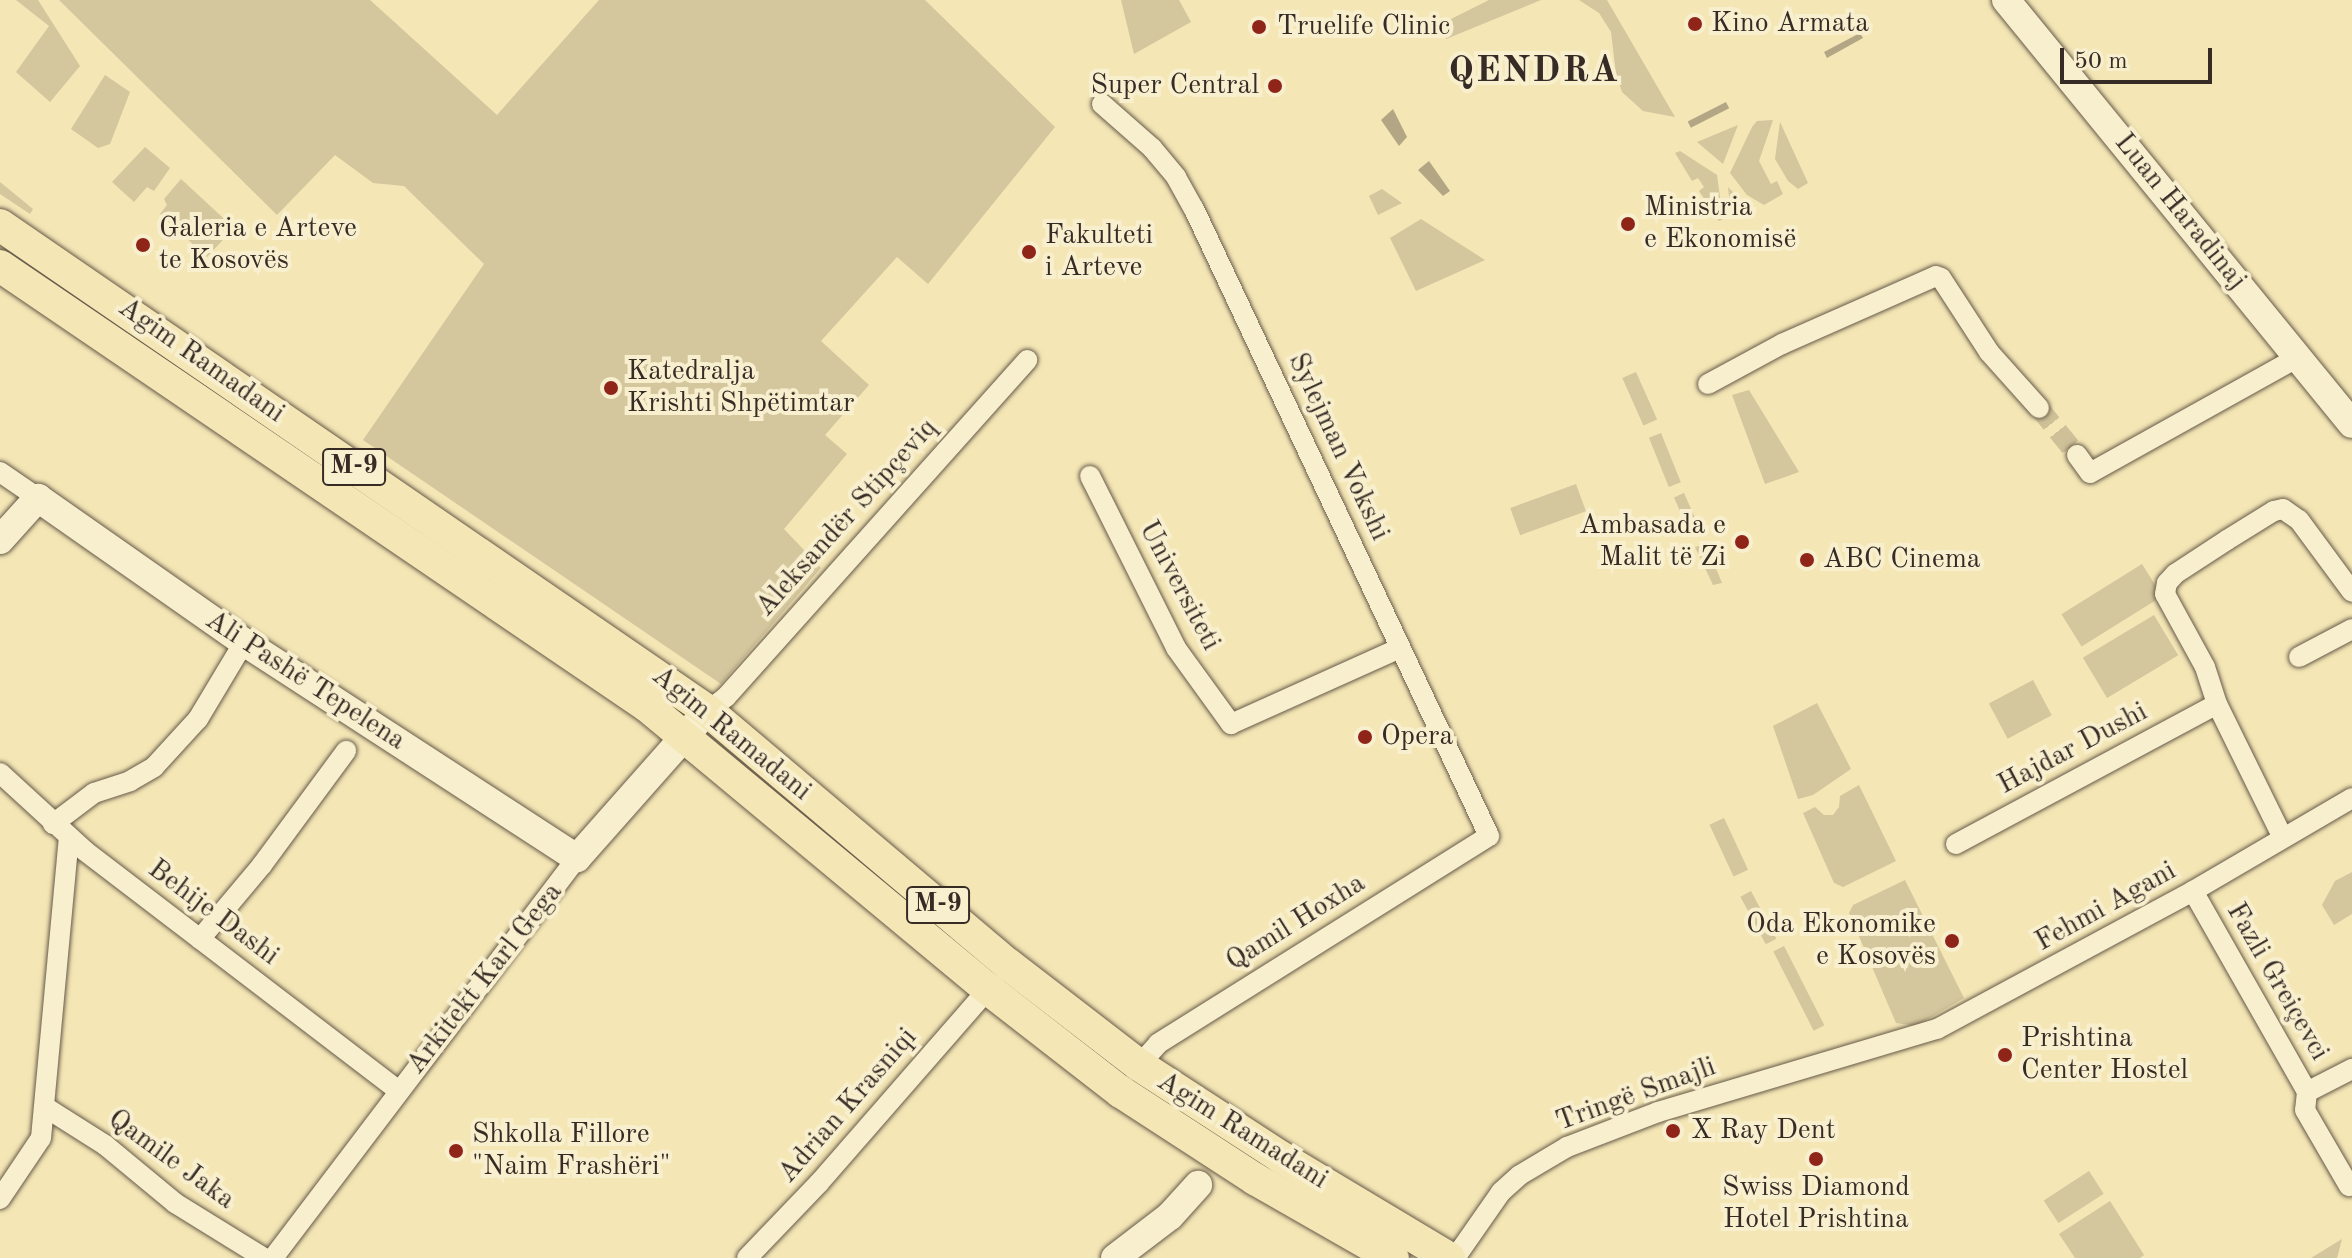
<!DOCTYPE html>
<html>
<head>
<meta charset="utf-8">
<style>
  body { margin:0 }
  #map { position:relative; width:2352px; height:1258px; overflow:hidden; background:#f4e6b5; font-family:"Old Standard TT",serif }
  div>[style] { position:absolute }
  .green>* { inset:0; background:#d4c69d; transform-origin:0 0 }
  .water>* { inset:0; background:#b3a684; transform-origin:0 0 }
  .street-tunnel>* { height:20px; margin-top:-10px; transform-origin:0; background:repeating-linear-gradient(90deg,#cec198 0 20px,transparent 0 30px) }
  .roads { filter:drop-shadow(0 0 2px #665a49) drop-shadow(0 0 2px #665a49) }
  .street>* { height:20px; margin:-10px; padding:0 10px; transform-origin:10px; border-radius:10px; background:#f8efcf }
  .secondary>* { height:28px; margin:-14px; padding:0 14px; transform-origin:14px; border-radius:14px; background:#f8efcf }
  .primary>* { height:32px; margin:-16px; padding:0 16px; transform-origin:16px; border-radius:16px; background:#f4e6b5 }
  .dots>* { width:22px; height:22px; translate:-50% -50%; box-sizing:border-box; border:4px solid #f8efcf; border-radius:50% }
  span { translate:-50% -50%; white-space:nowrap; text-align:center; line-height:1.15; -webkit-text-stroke:8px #f8efcf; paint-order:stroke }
  .shield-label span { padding:2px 6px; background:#f8efcf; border:2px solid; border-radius:6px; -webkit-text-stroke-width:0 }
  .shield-label { font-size:26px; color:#362b25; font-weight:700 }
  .poi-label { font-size:28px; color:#362b25 }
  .left { translate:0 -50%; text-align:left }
  .right { translate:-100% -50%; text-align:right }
  .street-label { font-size:28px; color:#362b25 }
  .district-label { font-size:36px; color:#362b25; font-weight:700; letter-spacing:2px }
  .scale { position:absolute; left:2060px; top:48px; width:152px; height:36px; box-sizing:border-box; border:4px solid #362b25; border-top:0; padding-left:10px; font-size:24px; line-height:28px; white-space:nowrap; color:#362b25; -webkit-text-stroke:6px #f8efcf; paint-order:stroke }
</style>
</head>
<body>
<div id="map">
  <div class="green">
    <i style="clip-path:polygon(16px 0,38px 0,80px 66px,50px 102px,16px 72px,49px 26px)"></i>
    <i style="clip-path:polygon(59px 0,370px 0,497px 115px,599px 0,925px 0,1055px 127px,928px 284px,897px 257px,821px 341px,869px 385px,825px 435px,847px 454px,784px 529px,821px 568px,721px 684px,363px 440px,484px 264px,404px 186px,373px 183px,335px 155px,277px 215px)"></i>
    <i style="clip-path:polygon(1121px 0,1179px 0,1191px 22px,1134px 54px)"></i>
    <i style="clip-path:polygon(1489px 0,1541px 0,1446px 39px,1441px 24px)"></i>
    <i style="clip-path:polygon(1579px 0,1607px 0,1675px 117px,1643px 111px,1622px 92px,1616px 74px,1611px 32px,1599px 13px)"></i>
    <i style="clip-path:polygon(105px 75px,130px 92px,110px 144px,98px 148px,71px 129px)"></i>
    <i style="clip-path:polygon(1773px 120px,1759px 161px,1771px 184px,1777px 181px,1783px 194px,1764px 205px,1747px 195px,1730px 173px,1752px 127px,1757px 121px)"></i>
    <i style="clip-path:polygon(1780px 122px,1808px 183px,1798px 189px,1788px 181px,1775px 159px)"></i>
    <i style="clip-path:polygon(1738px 125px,1723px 164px,1697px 142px)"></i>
    <i style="clip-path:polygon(145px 147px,170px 168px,154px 191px,147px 187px,134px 202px,112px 182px)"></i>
    <i style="clip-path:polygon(1680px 151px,1717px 175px,1723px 219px,1719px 221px,1699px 191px,1704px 187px,1698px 178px,1692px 181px,1675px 153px)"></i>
    <i style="clip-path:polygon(181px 179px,234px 228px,207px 257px,160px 214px,167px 205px,164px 199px)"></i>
    <i style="clip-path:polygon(0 182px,33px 209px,30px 214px,0 194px)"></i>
    <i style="clip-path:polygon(1728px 187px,1751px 210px,1739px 217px,1731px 213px)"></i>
    <i style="clip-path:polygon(1382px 189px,1402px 203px,1378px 215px,1369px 196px)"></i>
    <i style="clip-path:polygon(1421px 219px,1485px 260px,1416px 291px,1390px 238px)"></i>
    <i style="left:1636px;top:372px;width:52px;height:15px;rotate:66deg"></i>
    <i style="clip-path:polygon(1749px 390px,1799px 472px,1765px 484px,1732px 395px)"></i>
    <i style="left:1661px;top:433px;width:53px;height:13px;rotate:68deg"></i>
    <i style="left:1576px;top:484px;width:29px;height:70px;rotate:70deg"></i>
    <i style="left:1684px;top:493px;width:30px;height:11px;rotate:66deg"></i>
    <i style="clip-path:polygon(1706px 544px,1722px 583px,1713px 585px,1695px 547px)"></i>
    <i style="left:2142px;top:564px;width:38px;height:95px;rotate:58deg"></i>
    <i style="left:2154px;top:615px;width:47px;height:83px;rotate:59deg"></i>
    <i style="left:2033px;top:680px;width:40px;height:50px;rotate:62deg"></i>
    <i style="clip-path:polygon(1817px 703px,1851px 769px,1813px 795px,1798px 799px,1773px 726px)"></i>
    <i style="clip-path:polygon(1859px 785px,1896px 861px,1843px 887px,1834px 883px,1803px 813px,1815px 807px,1824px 815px,1833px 815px,1839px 807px,1840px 796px)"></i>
    <i style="left:1724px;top:818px;width:57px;height:16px;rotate:65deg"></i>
    <i style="clip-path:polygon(2352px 872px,2352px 914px,2334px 925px,2322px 905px,2335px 881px)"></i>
    <i style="clip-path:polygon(1905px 880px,1964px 998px,1916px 1026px,1896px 1023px,1849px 913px,1853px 905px)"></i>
    <i style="left:1751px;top:891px;width:54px;height:12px;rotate:62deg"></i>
    <i style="left:1784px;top:946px;width:89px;height:12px;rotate:63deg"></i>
    <i style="left:2089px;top:1171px;width:27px;height:54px;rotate:57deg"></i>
    <i style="clip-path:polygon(2110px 1201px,2144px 1255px,2140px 1258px,2075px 1258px,2059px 1234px)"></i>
    <i style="clip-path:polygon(2342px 1239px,2337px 1258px,2311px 1258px)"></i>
  </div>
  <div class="water">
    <i style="clip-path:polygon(1860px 33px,1863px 38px,1827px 58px,1824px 52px)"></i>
    <i style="left:1726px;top:102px;width:7px;height:43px;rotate:63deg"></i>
    <i style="clip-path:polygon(1393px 109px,1407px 137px,1399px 146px,1381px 120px)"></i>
    <i style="clip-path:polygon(1429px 161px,1450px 191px,1443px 196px,1418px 170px)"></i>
  </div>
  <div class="street-tunnel">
    <i style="left:2039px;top:408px;width:60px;rotate:51deg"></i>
  </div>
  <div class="roads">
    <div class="street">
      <i style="left:1102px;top:104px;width:67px;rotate:41.3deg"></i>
      <i style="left:1152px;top:148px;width:38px;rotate:50deg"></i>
      <i style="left:1176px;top:177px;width:37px;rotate:61deg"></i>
      <i style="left:1194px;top:209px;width:693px;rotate:64.8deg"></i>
      <i style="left:1489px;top:836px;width:391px;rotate:147.9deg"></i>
      <i style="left:1158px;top:1044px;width:28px;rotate:132deg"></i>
      <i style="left:1708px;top:384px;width:84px;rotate:-28.4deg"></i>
      <i style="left:1782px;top:344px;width:168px;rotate:-23.8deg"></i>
      <i style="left:1936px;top:276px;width:5px;rotate:22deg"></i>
      <i style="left:1941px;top:278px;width:88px;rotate:57deg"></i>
      <i style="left:1989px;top:352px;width:75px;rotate:48.2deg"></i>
      <i style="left:2077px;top:455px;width:22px;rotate:54deg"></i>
      <i style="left:2090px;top:473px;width:238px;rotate:-29.1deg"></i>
      <i style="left:0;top:472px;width:46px;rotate:34.4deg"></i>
      <i style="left:1090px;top:476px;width:192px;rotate:63.4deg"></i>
      <i style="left:1176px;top:648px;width:94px;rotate:54.1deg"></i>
      <i style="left:1231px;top:724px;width:185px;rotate:-24.2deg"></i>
      <i style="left:2299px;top:657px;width:60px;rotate:-27.8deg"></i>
      <i style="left:2217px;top:704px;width:149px;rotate:63.8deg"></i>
      <i style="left:708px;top:711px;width:23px;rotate:-38deg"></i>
      <i style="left:726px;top:697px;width:452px;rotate:-48.2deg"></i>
      <i style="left:0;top:773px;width:115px;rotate:42.5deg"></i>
      <i style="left:85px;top:851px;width:395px;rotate:37.4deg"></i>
      <i style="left:53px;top:824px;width:51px;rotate:-37.1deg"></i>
      <i style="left:94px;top:793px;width:38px;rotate:-18deg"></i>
      <i style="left:130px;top:781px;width:28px;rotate:-30deg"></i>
      <i style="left:154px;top:767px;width:65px;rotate:-47.5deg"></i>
      <i style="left:198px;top:719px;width:90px;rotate:-59.1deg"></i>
      <i style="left:1956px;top:844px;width:296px;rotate:-28.2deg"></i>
      <i style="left:2217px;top:704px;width:39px;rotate:-108deg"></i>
      <i style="left:2205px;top:667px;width:83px;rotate:-118.7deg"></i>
      <i style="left:2165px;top:594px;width:11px;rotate:-80deg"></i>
      <i style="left:2167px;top:583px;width:12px;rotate:-48deg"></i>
      <i style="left:2175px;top:574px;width:62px;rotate:-33.2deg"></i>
      <i style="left:2227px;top:540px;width:55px;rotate:-31.7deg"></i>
      <i style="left:2274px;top:511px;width:9px;rotate:-13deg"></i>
      <i style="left:2283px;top:509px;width:19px;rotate:35deg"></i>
      <i style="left:2299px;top:520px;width:89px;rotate:53.6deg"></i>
      <i style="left:2193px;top:891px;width:231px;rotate:60.4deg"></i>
      <i style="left:2307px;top:1092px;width:18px;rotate:96deg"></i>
      <i style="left:2305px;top:1110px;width:88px;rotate:59.9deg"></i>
      <i style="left:200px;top:939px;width:97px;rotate:-50deg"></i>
      <i style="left:262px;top:865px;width:142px;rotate:-53.6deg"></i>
      <i style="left:2307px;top:1092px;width:51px;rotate:-27.1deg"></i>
      <i style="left:45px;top:1107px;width:71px;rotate:32.3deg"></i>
      <i style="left:105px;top:1145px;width:91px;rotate:39.6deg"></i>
      <i style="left:175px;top:1203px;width:105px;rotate:31.7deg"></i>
      <i style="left:0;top:1199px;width:73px;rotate:-56.1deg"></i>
      <i style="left:41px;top:1138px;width:302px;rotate:-84.7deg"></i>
      <i style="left:273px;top:1258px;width:502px;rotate:-52.77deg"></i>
      <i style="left:747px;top:1258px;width:104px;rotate:-46.2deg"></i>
      <i style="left:819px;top:1183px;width:257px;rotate:-48.9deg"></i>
      <i style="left:1455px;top:1258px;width:80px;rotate:-55.1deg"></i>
      <i style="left:1501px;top:1192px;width:25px;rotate:-42deg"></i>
      <i style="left:1520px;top:1175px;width:55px;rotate:-30.8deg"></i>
      <i style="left:1567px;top:1147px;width:97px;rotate:-21deg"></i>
      <i style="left:1658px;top:1112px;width:291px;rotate:-16.6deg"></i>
      <i style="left:1937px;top:1029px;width:291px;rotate:-28.3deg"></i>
      <i style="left:2193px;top:891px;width:184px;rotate:-30.3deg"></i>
    </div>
    <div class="secondary">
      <i style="left:2006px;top:0;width:547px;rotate:50.78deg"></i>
      <i style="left:0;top:540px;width:57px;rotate:-47.9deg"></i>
      <i style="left:38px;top:498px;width:251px;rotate:35deg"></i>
      <i style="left:244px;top:642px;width:397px;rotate:33deg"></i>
      <i style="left:577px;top:858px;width:184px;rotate:-48.5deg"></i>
      <i style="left:1115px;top:1258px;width:69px;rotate:-37.4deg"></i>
      <i style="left:1170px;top:1216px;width:42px;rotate:-47.9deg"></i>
    </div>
    <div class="primary">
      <i style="left:0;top:225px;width:859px;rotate:34.47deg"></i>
      <i style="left:708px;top:711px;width:394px;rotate:40.2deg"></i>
      <i style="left:1009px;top:965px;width:164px;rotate:37.6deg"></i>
      <i style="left:1139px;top:1065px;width:171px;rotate:33deg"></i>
      <i style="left:1282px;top:1158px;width:195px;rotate:30.9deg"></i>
      <i style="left:0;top:266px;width:782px;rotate:34.22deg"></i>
      <i style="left:647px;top:706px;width:443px;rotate:39.7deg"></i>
      <i style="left:988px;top:989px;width:168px;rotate:37.8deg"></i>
      <i style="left:1121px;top:1092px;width:160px;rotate:33deg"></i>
      <i style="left:1255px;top:1179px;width:159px;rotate:29.8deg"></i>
    </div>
  </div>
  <div class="dots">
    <i style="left:1695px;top:24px;background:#8f2418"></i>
    <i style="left:1259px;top:27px;background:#8f2418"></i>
    <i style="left:1275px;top:86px;background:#8f2418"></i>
    <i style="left:1628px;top:224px;background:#8f2418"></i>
    <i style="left:143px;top:245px;background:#8f2418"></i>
    <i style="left:1029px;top:252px;background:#8f2418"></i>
    <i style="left:611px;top:388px;background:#8f2418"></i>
    <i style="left:1742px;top:542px;background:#8f2418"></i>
    <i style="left:1807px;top:560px;background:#8f2418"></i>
    <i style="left:1365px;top:737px;background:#8f2418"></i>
    <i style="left:1952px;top:941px;background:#8f2418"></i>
    <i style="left:2005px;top:1055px;background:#8f2418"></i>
    <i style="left:1673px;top:1131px;background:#8f2418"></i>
    <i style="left:456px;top:1151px;background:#8f2418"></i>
    <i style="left:1816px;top:1159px;background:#8f2418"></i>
  </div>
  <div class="shield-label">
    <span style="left:354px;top:467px">M-9</span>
    <span style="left:938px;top:905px">M-9</span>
  </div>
  <div class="poi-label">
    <span class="left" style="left:1711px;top:24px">Kino Armata</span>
    <span class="left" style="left:1277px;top:27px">Truelife Clinic</span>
    <span class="right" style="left:1259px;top:86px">Super Central</span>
    <span class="left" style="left:1644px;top:224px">Ministria<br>e Ekonomisë</span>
    <span class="left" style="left:159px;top:245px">Galeria e Arteve<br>te Kosovës</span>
    <span class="left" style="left:1045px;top:252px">Fakulteti<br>i Arteve</span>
    <span class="left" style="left:627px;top:388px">Katedralja<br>Krishti Shpëtimtar</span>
    <span class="right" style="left:1726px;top:542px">Ambasada e<br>Malit të Zi</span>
    <span class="left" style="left:1823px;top:560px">ABC Cinema</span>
    <span class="left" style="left:1381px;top:737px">Opera</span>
    <span class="right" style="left:1936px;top:941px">Oda Ekonomike<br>e Kosovës</span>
    <span class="left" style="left:2021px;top:1055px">Prishtina<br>Center Hostel</span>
    <span class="left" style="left:1691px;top:1131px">X Ray Dent</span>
    <span class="left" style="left:472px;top:1151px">Shkolla Fillore<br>"Naim Frashëri"</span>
    <span style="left:1816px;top:1204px">Swiss Diamond<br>Hotel Prishtina</span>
  </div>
  <div class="street-label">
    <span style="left:2180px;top:212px;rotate:51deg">Luan Haradinaj</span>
    <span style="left:201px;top:361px;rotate:35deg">Agim Ramadani</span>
    <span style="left:1338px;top:447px;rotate:65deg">Sylejman Vokshi</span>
    <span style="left:847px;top:518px;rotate:-48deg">Aleksandër Stipçeviq</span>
    <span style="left:1179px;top:586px;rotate:62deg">Universiteti</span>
    <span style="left:305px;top:681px;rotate:33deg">Ali Pashë Tepelena</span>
    <span style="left:731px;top:734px;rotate:39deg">Agim Ramadani</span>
    <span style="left:2073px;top:749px;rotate:-28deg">Hajdar Dushi</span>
    <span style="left:2106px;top:907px;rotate:-29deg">Fehmi Agani</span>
    <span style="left:213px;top:913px;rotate:37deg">Behije Dashi</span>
    <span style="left:1296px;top:923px;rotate:-32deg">Qamil Hoxha</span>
    <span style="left:485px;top:979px;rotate:-52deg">Arkitekt Karl Gega</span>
    <span style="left:2277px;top:982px;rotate:60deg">Fazli Greiçevci</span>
    <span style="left:1636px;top:1095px;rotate:-20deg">Tringë Smajli</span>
    <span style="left:848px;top:1106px;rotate:-49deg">Adrian Krasniqi</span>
    <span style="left:1242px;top:1131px;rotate:32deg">Agim Ramadani</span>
    <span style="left:171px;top:1160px;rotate:36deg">Qamile Jaka</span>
  </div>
  <div class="district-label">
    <span style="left:1534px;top:73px">QENDRA</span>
  </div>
  <div class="scale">50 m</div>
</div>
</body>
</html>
